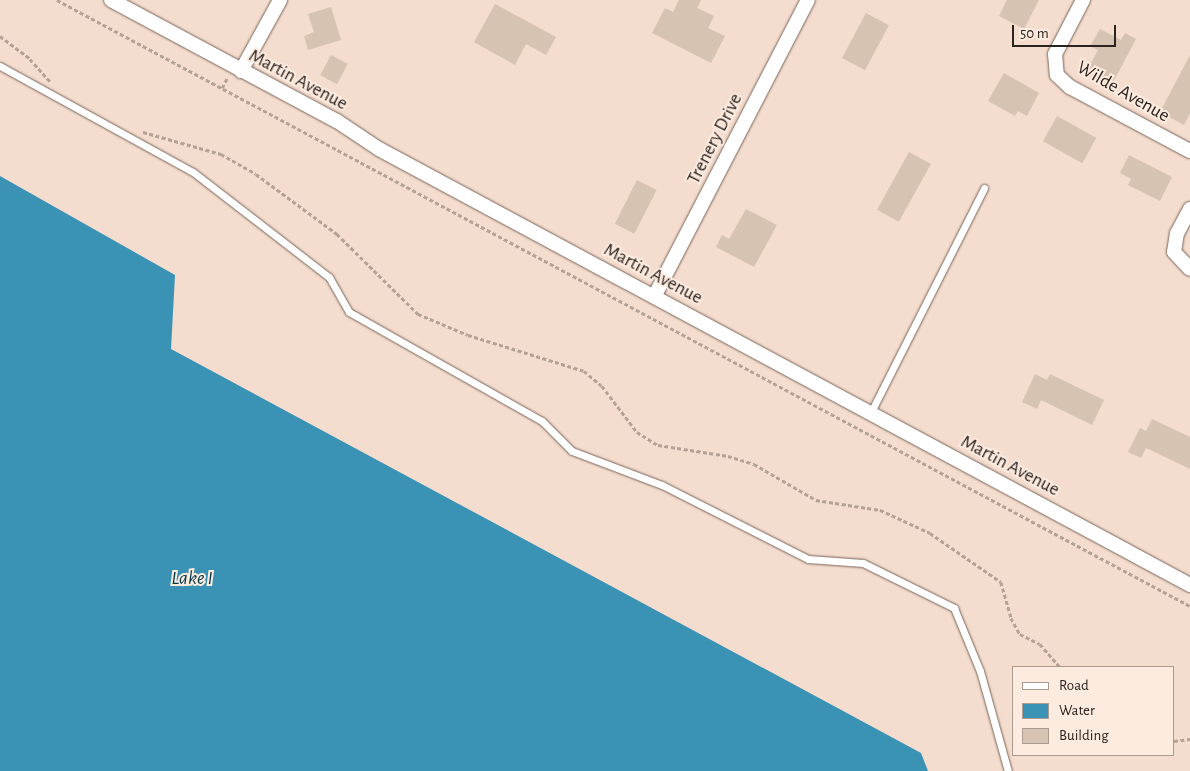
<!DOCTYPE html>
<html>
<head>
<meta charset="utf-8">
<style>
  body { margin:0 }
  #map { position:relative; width:1190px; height:771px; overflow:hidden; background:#f4dcce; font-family:"Alegreya Sans",sans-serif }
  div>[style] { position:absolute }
  .water>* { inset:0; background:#3a92b4 }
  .building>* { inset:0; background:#d7c3b2; transform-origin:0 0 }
  .path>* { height:2.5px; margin-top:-1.25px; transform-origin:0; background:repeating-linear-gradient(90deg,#b5a297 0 4px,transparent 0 6.5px) }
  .roads { filter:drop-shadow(0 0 1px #796559) drop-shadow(0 0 1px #796559) }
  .service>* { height:7px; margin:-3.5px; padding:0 3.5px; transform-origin:3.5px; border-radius:3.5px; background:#fff }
  .minor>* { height:14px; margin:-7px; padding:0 7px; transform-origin:7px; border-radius:7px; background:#fff }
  span { translate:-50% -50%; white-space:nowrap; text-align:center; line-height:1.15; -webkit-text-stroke:4px #fdebdf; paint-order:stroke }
  .street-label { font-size:19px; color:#2b231e }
  .water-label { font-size:20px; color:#01384a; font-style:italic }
  .legend { position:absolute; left:1012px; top:666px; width:162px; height:90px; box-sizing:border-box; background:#fdebdf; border:1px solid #a99b92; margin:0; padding:6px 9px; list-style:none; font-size:15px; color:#2b231e }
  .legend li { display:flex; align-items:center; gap:10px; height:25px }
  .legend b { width:25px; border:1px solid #a99b92 }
  .scale { position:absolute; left:1012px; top:25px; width:104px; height:22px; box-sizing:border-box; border:2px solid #2b231e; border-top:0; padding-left:6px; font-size:15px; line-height:18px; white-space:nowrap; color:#2b231e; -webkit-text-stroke:4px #fdebdf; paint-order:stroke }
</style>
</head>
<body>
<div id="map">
  <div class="water">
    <i style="clip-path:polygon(0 176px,175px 275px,171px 349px,921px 753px,928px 771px,0 771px)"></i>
  </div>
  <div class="building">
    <i style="clip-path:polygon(679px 0,701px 0,697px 8px,714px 16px,708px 28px,725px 36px,711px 63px,652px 33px,665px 8px,673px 12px)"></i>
    <i style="clip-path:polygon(1007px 0,1039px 0,1024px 29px,999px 16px)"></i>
    <i style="clip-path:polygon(495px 4px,556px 37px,546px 55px,526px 44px,515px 65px,474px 42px)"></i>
    <i style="clip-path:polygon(331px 7px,341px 40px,308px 50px,304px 36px,314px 32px,308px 14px)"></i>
    <i style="left:866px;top:13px;width:26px;height:51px;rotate:28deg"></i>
    <i style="clip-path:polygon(1100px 29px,1121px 40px,1125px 33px,1136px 39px,1110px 88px,1085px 74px,1098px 50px,1090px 46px)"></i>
    <i style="left:331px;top:55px;width:19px;height:23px;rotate:28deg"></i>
    <i style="clip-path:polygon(1190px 55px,1190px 113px,1184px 125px,1160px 112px)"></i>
    <i style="clip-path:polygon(1004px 73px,1039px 93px,1027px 116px,1018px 111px,1015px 116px,988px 101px)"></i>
    <i style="left:1057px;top:116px;width:45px;height:29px;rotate:29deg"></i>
    <i style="left:909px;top:152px;width:25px;height:66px;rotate:29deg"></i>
    <i style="clip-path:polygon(1129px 155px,1172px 177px,1160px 201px,1128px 185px,1131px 179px,1120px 173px)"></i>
    <i style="left:637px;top:180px;width:22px;height:49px;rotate:27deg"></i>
    <i style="clip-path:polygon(746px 209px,777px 225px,754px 267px,716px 247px,722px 235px,729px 239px)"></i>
    <i style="clip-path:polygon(1035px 374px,1047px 380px,1050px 374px,1104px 400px,1092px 425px,1041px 400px,1037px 409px,1022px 402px)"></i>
    <i style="clip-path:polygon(1152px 419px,1190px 437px,1190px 469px,1146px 448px,1141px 458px,1128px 452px,1140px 428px,1146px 431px)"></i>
  </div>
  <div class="path">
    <i style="left:57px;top:0;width:1285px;rotate:28.14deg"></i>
    <i style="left:0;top:36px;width:38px;rotate:37deg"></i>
    <i style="left:30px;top:59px;width:31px;rotate:48deg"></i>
    <i style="left:222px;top:88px;width:13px;rotate:-63deg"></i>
    <i style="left:143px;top:132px;width:81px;rotate:15.8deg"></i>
    <i style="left:221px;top:154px;width:40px;rotate:29.7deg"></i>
    <i style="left:256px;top:174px;width:101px;rotate:36.5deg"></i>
    <i style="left:337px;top:234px;width:114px;rotate:44.6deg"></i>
    <i style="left:418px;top:314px;width:54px;rotate:22.8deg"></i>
    <i style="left:468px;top:335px;width:121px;rotate:17.2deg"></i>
    <i style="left:584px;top:371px;width:23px;rotate:40deg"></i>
    <i style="left:602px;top:386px;width:58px;rotate:52.7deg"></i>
    <i style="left:637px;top:432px;width:25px;rotate:32deg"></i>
    <i style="left:658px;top:445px;width:71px;rotate:8.9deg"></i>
    <i style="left:728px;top:456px;width:27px;rotate:17deg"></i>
    <i style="left:754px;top:464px;width:72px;rotate:30.1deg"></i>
    <i style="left:816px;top:500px;width:65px;rotate:8.9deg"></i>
    <i style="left:880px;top:510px;width:55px;rotate:24.7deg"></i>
    <i style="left:930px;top:533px;width:86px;rotate:34.6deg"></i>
    <i style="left:1001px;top:582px;width:37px;rotate:74deg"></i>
    <i style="left:1011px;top:618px;width:18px;rotate:61deg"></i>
    <i style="left:1020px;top:634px;width:22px;rotate:27deg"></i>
    <i style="left:1040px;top:644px;width:30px;rotate:49deg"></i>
    <i style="left:1174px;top:741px;width:16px;rotate:-7deg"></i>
  </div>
  <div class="roads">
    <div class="service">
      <i style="left:0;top:66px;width:220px;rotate:28.8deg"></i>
      <i style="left:193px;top:172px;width:172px;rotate:37.7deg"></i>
      <i style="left:329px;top:277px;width:40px;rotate:60.3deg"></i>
      <i style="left:349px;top:312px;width:222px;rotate:29.5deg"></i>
      <i style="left:542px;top:421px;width:42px;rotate:45deg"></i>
      <i style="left:572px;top:451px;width:96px;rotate:20.7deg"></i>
      <i style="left:662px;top:485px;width:164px;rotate:26.9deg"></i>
      <i style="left:808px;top:559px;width:55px;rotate:4.2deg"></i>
      <i style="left:863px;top:563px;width:102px;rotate:26.3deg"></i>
      <i style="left:954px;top:608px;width:68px;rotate:67.6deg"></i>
      <i style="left:980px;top:671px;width:104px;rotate:74.4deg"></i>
      <i style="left:871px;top:412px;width:251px;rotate:-63.2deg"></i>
    </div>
    <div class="minor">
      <i style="left:111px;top:0;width:256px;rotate:28.2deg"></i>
      <i style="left:337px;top:121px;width:50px;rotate:33.7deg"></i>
      <i style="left:379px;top:149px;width:921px;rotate:28.26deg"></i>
      <i style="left:1083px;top:0;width:61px;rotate:117.4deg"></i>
      <i style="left:1055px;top:54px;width:21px;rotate:85deg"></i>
      <i style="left:1057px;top:75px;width:18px;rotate:43deg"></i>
      <i style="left:1070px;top:87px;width:136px;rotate:28.1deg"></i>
      <i style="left:241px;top:71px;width:81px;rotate:-61.2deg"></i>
      <i style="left:1190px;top:209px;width:27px;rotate:118deg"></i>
      <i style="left:1177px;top:233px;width:19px;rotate:99deg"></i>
      <i style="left:1174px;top:252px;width:23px;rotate:47deg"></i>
      <i style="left:655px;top:295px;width:332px;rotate:-62.6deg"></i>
    </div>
  </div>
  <div class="street-label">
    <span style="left:298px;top:80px;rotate:28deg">Martin Avenue</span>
    <span style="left:1123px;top:92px;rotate:30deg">Wilde Avenue</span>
    <span style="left:715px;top:139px;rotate:-63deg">Trenery Drive</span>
    <span style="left:653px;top:274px;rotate:28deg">Martin Avenue</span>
    <span style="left:1010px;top:466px;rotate:28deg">Martin Avenue</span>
  </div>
  <div class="water-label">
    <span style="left:192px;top:578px">Lake I</span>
  </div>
  <ul class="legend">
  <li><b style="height:6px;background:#fff"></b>Road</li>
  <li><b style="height:14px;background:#3a92b4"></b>Water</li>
  <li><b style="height:14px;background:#d7c3b2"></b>Building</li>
  </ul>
  <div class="scale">50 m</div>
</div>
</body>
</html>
